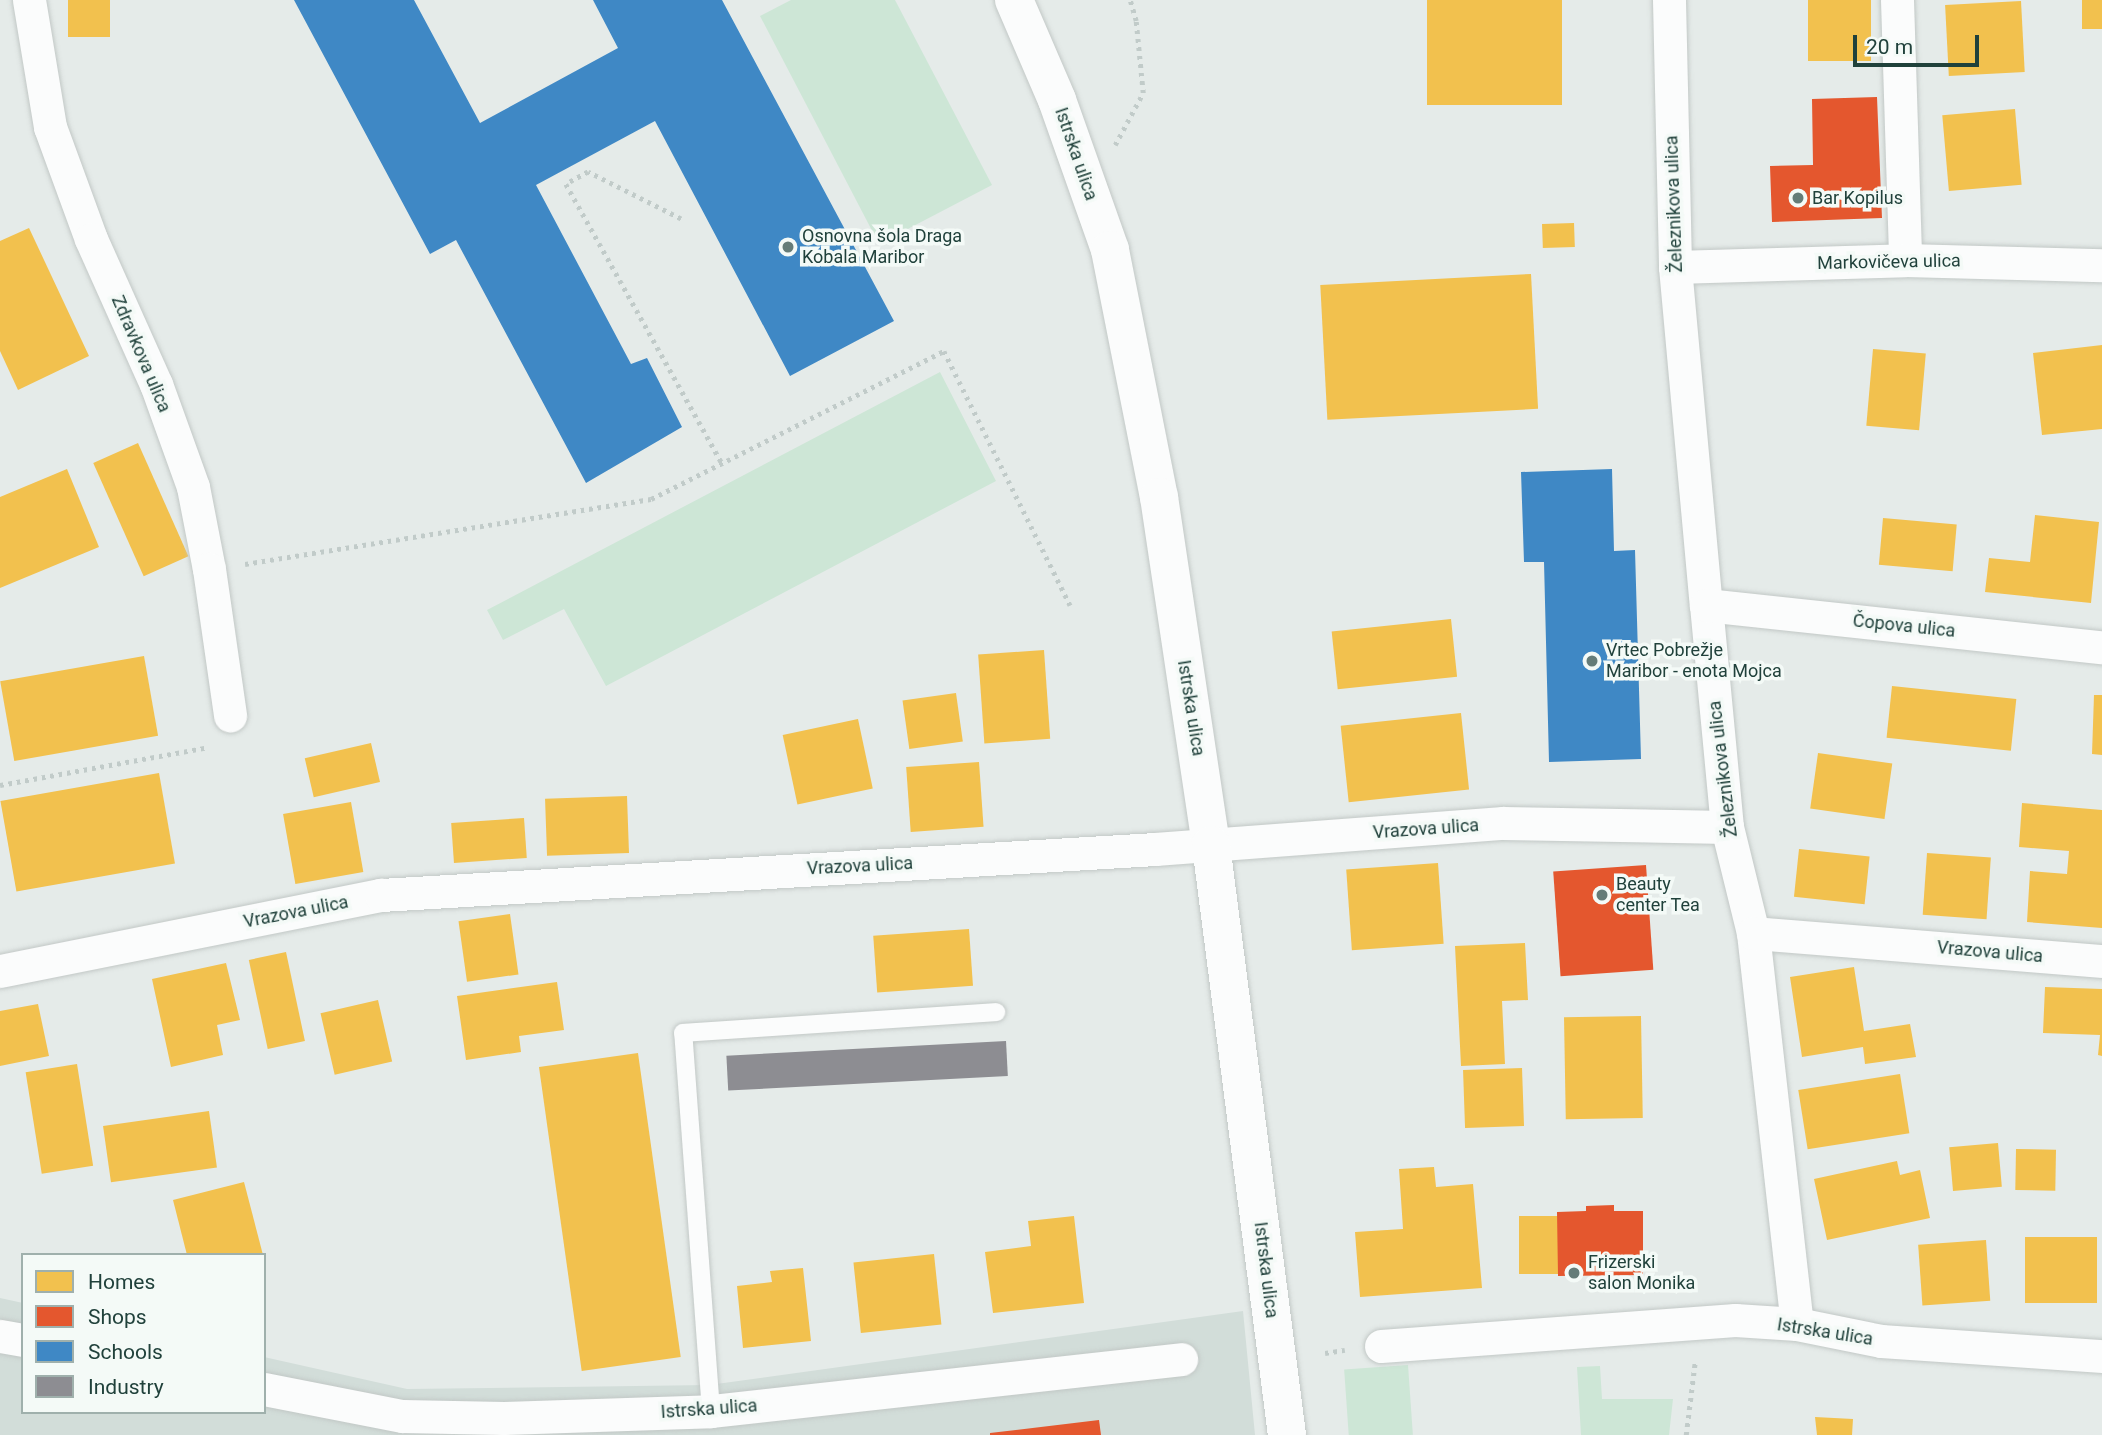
<!DOCTYPE html>
<html>
<head>
<meta charset="utf-8">
<style>
  body { margin:0 }
  #map { position:relative; width:2102px; height:1435px; overflow:hidden; background:#e5ebe9; font-family:Roboto,sans-serif }
  div>[style] { position:absolute }
  .built>* { inset:0; background:#d2ddd9 }
  .green>* { inset:0; background:#cde6d6; transform-origin:0 0 }
  .homes>* { inset:0; background:#f2c14e; transform-origin:0 0 }
  .shops>* { inset:0; background:#e4572e; transform-origin:0 0 }
  .schools>* { inset:0; background:#3f88c5 }
  .industry>* { inset:0; background:#8d8d92; transform-origin:0 0 }
  .path>* { height:4.5px; margin-top:-2.25px; transform-origin:0; background:repeating-linear-gradient(90deg,#c1cbc9 0 3.5px,transparent 0 8.5px) }
  .roads { filter:drop-shadow(0 0 2px #c2c8c6) drop-shadow(0 0 2px #c2c8c6) }
  .lane>* { height:18px; margin:-9px; padding:0 9px; transform-origin:9px; border-radius:9px; background:#fbfcfc }
  .street>* { height:33px; margin:-16.5px; padding:0 16.5px; transform-origin:16.5px; border-radius:16.5px; background:#fbfcfc }
  .secondary>* { height:38px; margin:-19px; padding:0 19px; transform-origin:19px; border-radius:19px; background:#fbfcfc }
  .dots>* { width:19px; height:19px; translate:-50% -50%; box-sizing:border-box; border:4px solid #f4faf7; border-radius:50% }
  span { translate:-50% -50%; white-space:nowrap; text-align:center; line-height:1.15; -webkit-text-stroke:7px #f4faf7; paint-order:stroke }
  .street-label { font-size:18px; color:#20413b }
  .poi-label { font-size:18px; color:#20413b }
  .left { translate:0 -50%; text-align:left }
  .legend { position:absolute; left:21px; top:1253px; width:245px; height:161px; box-sizing:border-box; background:#f4faf7; border:2px solid #9fb0ac; margin:0; padding:9px 12px; list-style:none; font-size:21px; color:#20413b }
  .legend li { display:flex; align-items:center; gap:14px; height:35px }
  .legend b { width:35px; border:2px solid #9fb0ac }
  .scale { position:absolute; left:1853px; top:35px; width:126px; height:32px; box-sizing:border-box; border:4px solid #20413b; border-top:0; padding-left:9px; font-size:21px; line-height:24px; white-space:nowrap; color:#20413b; -webkit-text-stroke:5px #f4faf7; paint-order:stroke }
</style>
</head>
<body>
<div id="map">
  <div class="built">
    <i style="clip-path:polygon(0 1298px,23px 1303px,23px 1412px,264px 1412px,264px 1357px,407px 1389px,709px 1385px,1243px 1311px,1255px 1435px,0 1435px)"></i>
  </div>
  <div class="green">
    <i style="clip-path:polygon(791px 0,895px 0,992px 185px,879px 244px,760px 16px)"></i>
    <i style="clip-path:polygon(940px 372px,996px 481px,606px 686px,564px 609px,503px 640px,487px 610px)"></i>
    <i style="left:1408px;top:1365px;width:70px;height:64px;rotate:86deg"></i>
    <i style="clip-path:polygon(1600px 1366px,1602px 1399px,1673px 1399px,1669px 1435px,1581px 1435px,1577px 1367px)"></i>
  </div>
  <div class="homes">
    <i style="left:68px;top:0;width:42px;height:37px"></i>
    <i style="left:1427px;top:0;width:135px;height:105px"></i>
    <i style="left:1808px;top:0;width:63px;height:61px"></i>
    <i style="left:2082px;top:0;width:20px;height:29px"></i>
    <i style="left:2021px;top:1px;width:71px;height:76px;rotate:87deg"></i>
    <i style="left:2015px;top:109px;width:76px;height:73px;rotate:85deg"></i>
    <i style="left:1574px;top:223px;width:24px;height:32px;rotate:88deg"></i>
    <i style="clip-path:polygon(29px 228px,89px 356px,18px 390px,0 351px,0 241px)"></i>
    <i style="left:1531px;top:274px;width:135px;height:211px;rotate:87deg"></i>
    <i style="clip-path:polygon(2102px 345px,2102px 429px,2042px 435px,2033px 353px)"></i>
    <i style="left:1873px;top:349px;width:53px;height:77px;rotate:5deg"></i>
    <i style="left:138px;top:443px;width:124px;height:49px;rotate:66deg"></i>
    <i style="clip-path:polygon(67px 469px,99px 547px,0 588px,0 497px)"></i>
    <i style="clip-path:polygon(2035px 515px,2099px 522px,2091px 603px,1985px 592px,1989px 558px,2030px 562px)"></i>
    <i style="left:1883px;top:518px;width:74px;height:47px;rotate:5deg"></i>
    <i style="left:1451px;top:619px;width:58px;height:120px;rotate:84deg"></i>
    <i style="left:1044px;top:650px;width:89px;height:66px;rotate:86deg"></i>
    <i style="left:144px;top:656px;width:81px;height:146px;rotate:80deg"></i>
    <i style="left:1892px;top:686px;width:125px;height:52px;rotate:6deg"></i>
    <i style="left:956px;top:693px;width:49px;height:54px;rotate:82deg"></i>
    <i style="clip-path:polygon(2094px 695px,2102px 695px,2102px 755px,2092px 754px)"></i>
    <i style="left:1461px;top:713px;width:77px;height:121px;rotate:84deg"></i>
    <i style="left:858px;top:719px;width:71px;height:77px;rotate:78deg"></i>
    <i style="left:371px;top:743px;width:40px;height:68px;rotate:77deg"></i>
    <i style="left:1818px;top:753px;width:75px;height:56px;rotate:8deg"></i>
    <i style="left:979px;top:762px;width:65px;height:73px;rotate:86deg"></i>
    <i style="left:159px;top:773px;width:92px;height:161px;rotate:80deg"></i>
    <i style="left:627px;top:796px;width:57px;height:82px;rotate:88deg"></i>
    <i style="left:351px;top:802px;width:71px;height:69px;rotate:80deg"></i>
    <i style="clip-path:polygon(2022px 803px,2102px 810px,2102px 928px,2027px 922px,2030px 871px,2067px 874px,2069px 851px,2019px 847px)"></i>
    <i style="left:524px;top:818px;width:40px;height:73px;rotate:86deg"></i>
    <i style="left:1799px;top:849px;width:71px;height:48px;rotate:6deg"></i>
    <i style="left:1927px;top:853px;width:64px;height:62px;rotate:4deg"></i>
    <i style="left:1438px;top:863px;width:81px;height:92px;rotate:86deg"></i>
    <i style="left:510px;top:914px;width:61px;height:52px;rotate:82deg"></i>
    <i style="left:969px;top:929px;width:57px;height:96px;rotate:86deg"></i>
    <i style="clip-path:polygon(1525px 943px,1528px 1000px,1502px 1001px,1505px 1064px,1461px 1066px,1455px 946px)"></i>
    <i style="left:286px;top:952px;width:91px;height:38px;rotate:78deg"></i>
    <i style="clip-path:polygon(226px 963px,240px 1020px,217px 1025px,223px 1055px,171px 1067px,152px 979px)"></i>
    <i style="clip-path:polygon(1854px 967px,1864px 1031px,1910px 1024px,1916px 1057px,1865px 1064px,1863px 1047px,1802px 1057px,1790px 977px)"></i>
    <i style="clip-path:polygon(557px 982px,564px 1030px,519px 1036px,521px 1052px,466px 1060px,457px 996px)"></i>
    <i style="clip-path:polygon(2045px 987px,2102px 989px,2102px 1056px,2098px 1055px,2100px 1035px,2043px 1033px)"></i>
    <i style="left:378px;top:1000px;width:63px;height:59px;rotate:77deg"></i>
    <i style="clip-path:polygon(38px 1004px,49px 1056px,0 1066px,0 1011px)"></i>
    <i style="left:1641px;top:1016px;width:102px;height:77px;rotate:89deg"></i>
    <i style="left:638px;top:1053px;width:307px;height:100px;rotate:82deg"></i>
    <i style="left:77px;top:1064px;width:103px;height:52px;rotate:81deg"></i>
    <i style="left:1522px;top:1068px;width:58px;height:59px;rotate:88deg"></i>
    <i style="left:1900px;top:1074px;width:60px;height:103px;rotate:81deg"></i>
    <i style="left:209px;top:1111px;width:57px;height:107px;rotate:82deg"></i>
    <i style="left:1998px;top:1143px;width:44px;height:49px;rotate:85deg"></i>
    <i style="left:2016px;top:1149px;width:40px;height:41px;rotate:1deg"></i>
    <i style="clip-path:polygon(1897px 1161px,1900px 1175px,1920px 1170px,1930px 1218px,1827px 1240px,1814px 1179px)"></i>
    <i style="clip-path:polygon(1434px 1167px,1436px 1187px,1473px 1184px,1482px 1288px,1360px 1297px,1355px 1232px,1403px 1229px,1399px 1169px)"></i>
    <i style="clip-path:polygon(244px 1182px,263px 1255px,187px 1255px,173px 1200px)"></i>
    <i style="clip-path:polygon(1074px 1216px,1084px 1303px,993px 1313px,985px 1252px,1031px 1246px,1028px 1221px)"></i>
    <i style="left:1519px;top:1216px;width:39px;height:58px"></i>
    <i style="left:2025px;top:1237px;width:72px;height:66px"></i>
    <i style="left:1986px;top:1240px;width:61px;height:68px;rotate:86deg"></i>
    <i style="left:934px;top:1254px;width:71px;height:81px;rotate:84deg"></i>
    <i style="clip-path:polygon(803px 1268px,811px 1341px,743px 1348px,737px 1286px,772px 1282px,770px 1271px)"></i>
    <i style="clip-path:polygon(1815px 1417px,1853px 1419px,1852px 1435px,1817px 1435px)"></i>
  </div>
  <div class="shops">
    <i style="clip-path:polygon(1877px 97px,1882px 218px,1772px 222px,1770px 166px,1813px 165px,1812px 99px)"></i>
    <i style="left:1646px;top:865px;width:105px;height:93px;rotate:86deg"></i>
    <i style="clip-path:polygon(1614px 1205px,1614px 1211px,1643px 1211px,1643px 1275px,1558px 1276px,1557px 1212px,1586px 1211px,1586px 1206px)"></i>
    <i style="clip-path:polygon(1099px 1420px,1101px 1435px,990px 1435px,990px 1433px)"></i>
  </div>
  <div class="schools">
    <i style="clip-path:polygon(294px 0,414px 0,480px 123px,618px 48px,593px 0,722px 0,894px 321px,790px 376px,655px 121px,536px 185px,631px 364px,647px 358px,682px 427px,586px 483px,456px 240px,430px 254px)"></i>
    <i style="clip-path:polygon(1612px 469px,1614px 551px,1635px 550px,1641px 759px,1549px 762px,1544px 562px,1524px 562px,1521px 472px)"></i>
  </div>
  <div class="industry">
    <i style="left:1006px;top:1041px;width:35px;height:280px;rotate:87deg"></i>
  </div>
  <div class="path">
    <i style="left:1115px;top:145px;width:59px;rotate:-61.7deg"></i>
    <i style="left:1143px;top:93px;width:72px;rotate:-95.6deg"></i>
    <i style="left:1136px;top:21px;width:22px;rotate:-106deg"></i>
    <i style="left:681px;top:219px;width:104px;rotate:-153.2deg"></i>
    <i style="left:588px;top:172px;width:25px;rotate:151deg"></i>
    <i style="left:566px;top:184px;width:320px;rotate:60.8deg"></i>
    <i style="left:245px;top:564px;width:411px;rotate:-9.1deg"></i>
    <i style="left:651px;top:499px;width:328px;rotate:-26.8deg"></i>
    <i style="left:944px;top:351px;width:284px;rotate:63.6deg"></i>
    <i style="left:0;top:785px;width:212px;rotate:-10.3deg"></i>
    <i style="left:1325px;top:1353px;width:20px;rotate:-9deg"></i>
    <i style="left:1686px;top:1435px;width:74px;rotate:-83deg"></i>
  </div>
  <div class="roads">
    <div class="lane">
      <i style="left:711px;top:1411px;width:379px;rotate:-94.2deg"></i>
      <i style="left:683px;top:1033px;width:314px;rotate:-3.8deg"></i>
    </div>
    <div class="street">
      <i style="left:29px;top:0;width:129px;rotate:80.6deg"></i>
      <i style="left:50px;top:127px;width:119px;rotate:69.9deg"></i>
      <i style="left:91px;top:239px;width:159px;rotate:65.9deg"></i>
      <i style="left:156px;top:384px;width:109px;rotate:70.2deg"></i>
      <i style="left:193px;top:487px;width:84px;rotate:79deg"></i>
      <i style="left:209px;top:569px;width:148px;rotate:81.8deg"></i>
      <i style="left:1669px;top:0;width:267px;rotate:88.7deg"></i>
      <i style="left:1675px;top:267px;width:339px;rotate:84.8deg"></i>
      <i style="left:1706px;top:605px;width:223px;rotate:84.6deg"></i>
      <i style="left:1727px;top:827px;width:109px;rotate:76.2deg"></i>
      <i style="left:1753px;top:933px;width:393px;rotate:83.6deg"></i>
      <i style="left:1897px;top:0;width:260px;rotate:88.2deg"></i>
      <i style="left:1675px;top:267px;width:230px;rotate:-1.7deg"></i>
      <i style="left:1905px;top:260px;width:197px;rotate:1.5deg"></i>
      <i style="left:1706px;top:605px;width:398px;rotate:6.1deg"></i>
      <i style="left:1753px;top:933px;width:350px;rotate:4.6deg"></i>
      <i style="left:0;top:971px;width:389px;rotate:-11.3deg"></i>
      <i style="left:381px;top:895px;width:775px;rotate:-3.4deg"></i>
      <i style="left:1155px;top:849px;width:349px;rotate:-4.3deg"></i>
      <i style="left:1503px;top:823px;width:224px;rotate:1deg"></i>
      <i style="left:0;top:1336px;width:23px;rotate:10deg"></i>
      <i style="left:1381px;top:1346px;width:355px;rotate:-4.2deg"></i>
      <i style="left:1735px;top:1320px;width:62px;rotate:3.7deg"></i>
      <i style="left:1797px;top:1324px;width:86px;rotate:11.4deg"></i>
      <i style="left:1881px;top:1341px;width:222px;rotate:3.9deg"></i>
      <i style="left:264px;top:1389px;width:141px;rotate:11.1deg"></i>
      <i style="left:402px;top:1416px;width:102px;rotate:1.1deg"></i>
      <i style="left:504px;top:1418px;width:207px;rotate:-1.9deg"></i>
      <i style="left:711px;top:1411px;width:473px;rotate:-6.3deg"></i>
    </div>
    <div class="secondary">
      <i style="left:1014px;top:0;width:109px;rotate:66.7deg"></i>
      <i style="left:1057px;top:100px;width:159px;rotate:70.5deg"></i>
      <i style="left:1110px;top:250px;width:252px;rotate:78.8deg"></i>
      <i style="left:1159px;top:497px;width:352px;rotate:81.5deg"></i>
      <i style="left:1211px;top:845px;width:595px;rotate:82.66deg"></i>
    </div>
  </div>
  <div class="dots">
    <i style="left:1798px;top:198px;background:#657c78"></i>
    <i style="left:788px;top:247px;background:#657c78"></i>
    <i style="left:1592px;top:661px;background:#657c78"></i>
    <i style="left:1602px;top:895px;background:#657c78"></i>
    <i style="left:1574px;top:1273px;background:#657c78"></i>
  </div>
  <div class="street-label">
    <span style="left:1076px;top:154px;rotate:71deg">Istrska ulica</span>
    <span style="left:1674px;top:204px;rotate:-92deg">Železnikova ulica</span>
    <span style="left:1889px;top:262px;rotate:-1deg">Markovičeva ulica</span>
    <span style="left:141px;top:354px;rotate:67deg">Zdravkova ulica</span>
    <span style="left:1904px;top:626px;rotate:6deg">Čopova ulica</span>
    <span style="left:1191px;top:708px;rotate:81deg">Istrska ulica</span>
    <span style="left:1723px;top:769px;rotate:-97deg">Železnikova ulica</span>
    <span style="left:1426px;top:829px;rotate:-4deg">Vrazova ulica</span>
    <span style="left:860px;top:866px;rotate:-3deg">Vrazova ulica</span>
    <span style="left:296px;top:912px;rotate:-11deg">Vrazova ulica</span>
    <span style="left:1990px;top:952px;rotate:5deg">Vrazova ulica</span>
    <span style="left:1266px;top:1270px;rotate:83deg">Istrska ulica</span>
    <span style="left:1825px;top:1332px;rotate:9deg">Istrska ulica</span>
    <span style="left:709px;top:1409px;rotate:-4deg">Istrska ulica</span>
  </div>
  <div class="poi-label">
    <span class="left" style="left:1812px;top:198px">Bar Kopilus</span>
    <span class="left" style="left:802px;top:247px">Osnovna šola Draga<br>Kobala Maribor</span>
    <span class="left" style="left:1606px;top:661px">Vrtec Pobrežje<br>Maribor - enota Mojca</span>
    <span class="left" style="left:1616px;top:895px">Beauty<br>center Tea</span>
    <span class="left" style="left:1588px;top:1273px">Frizerski<br>salon Monika</span>
  </div>
  <ul class="legend">
  <li><b style="height:19px;background:#f2c14e"></b>Homes</li>
  <li><b style="height:19px;background:#e4572e"></b>Shops</li>
  <li><b style="height:19px;background:#3f88c5"></b>Schools</li>
  <li><b style="height:19px;background:#8d8d92"></b>Industry</li>
  </ul>
  <div class="scale">20 m</div>
</div>
</body>
</html>
